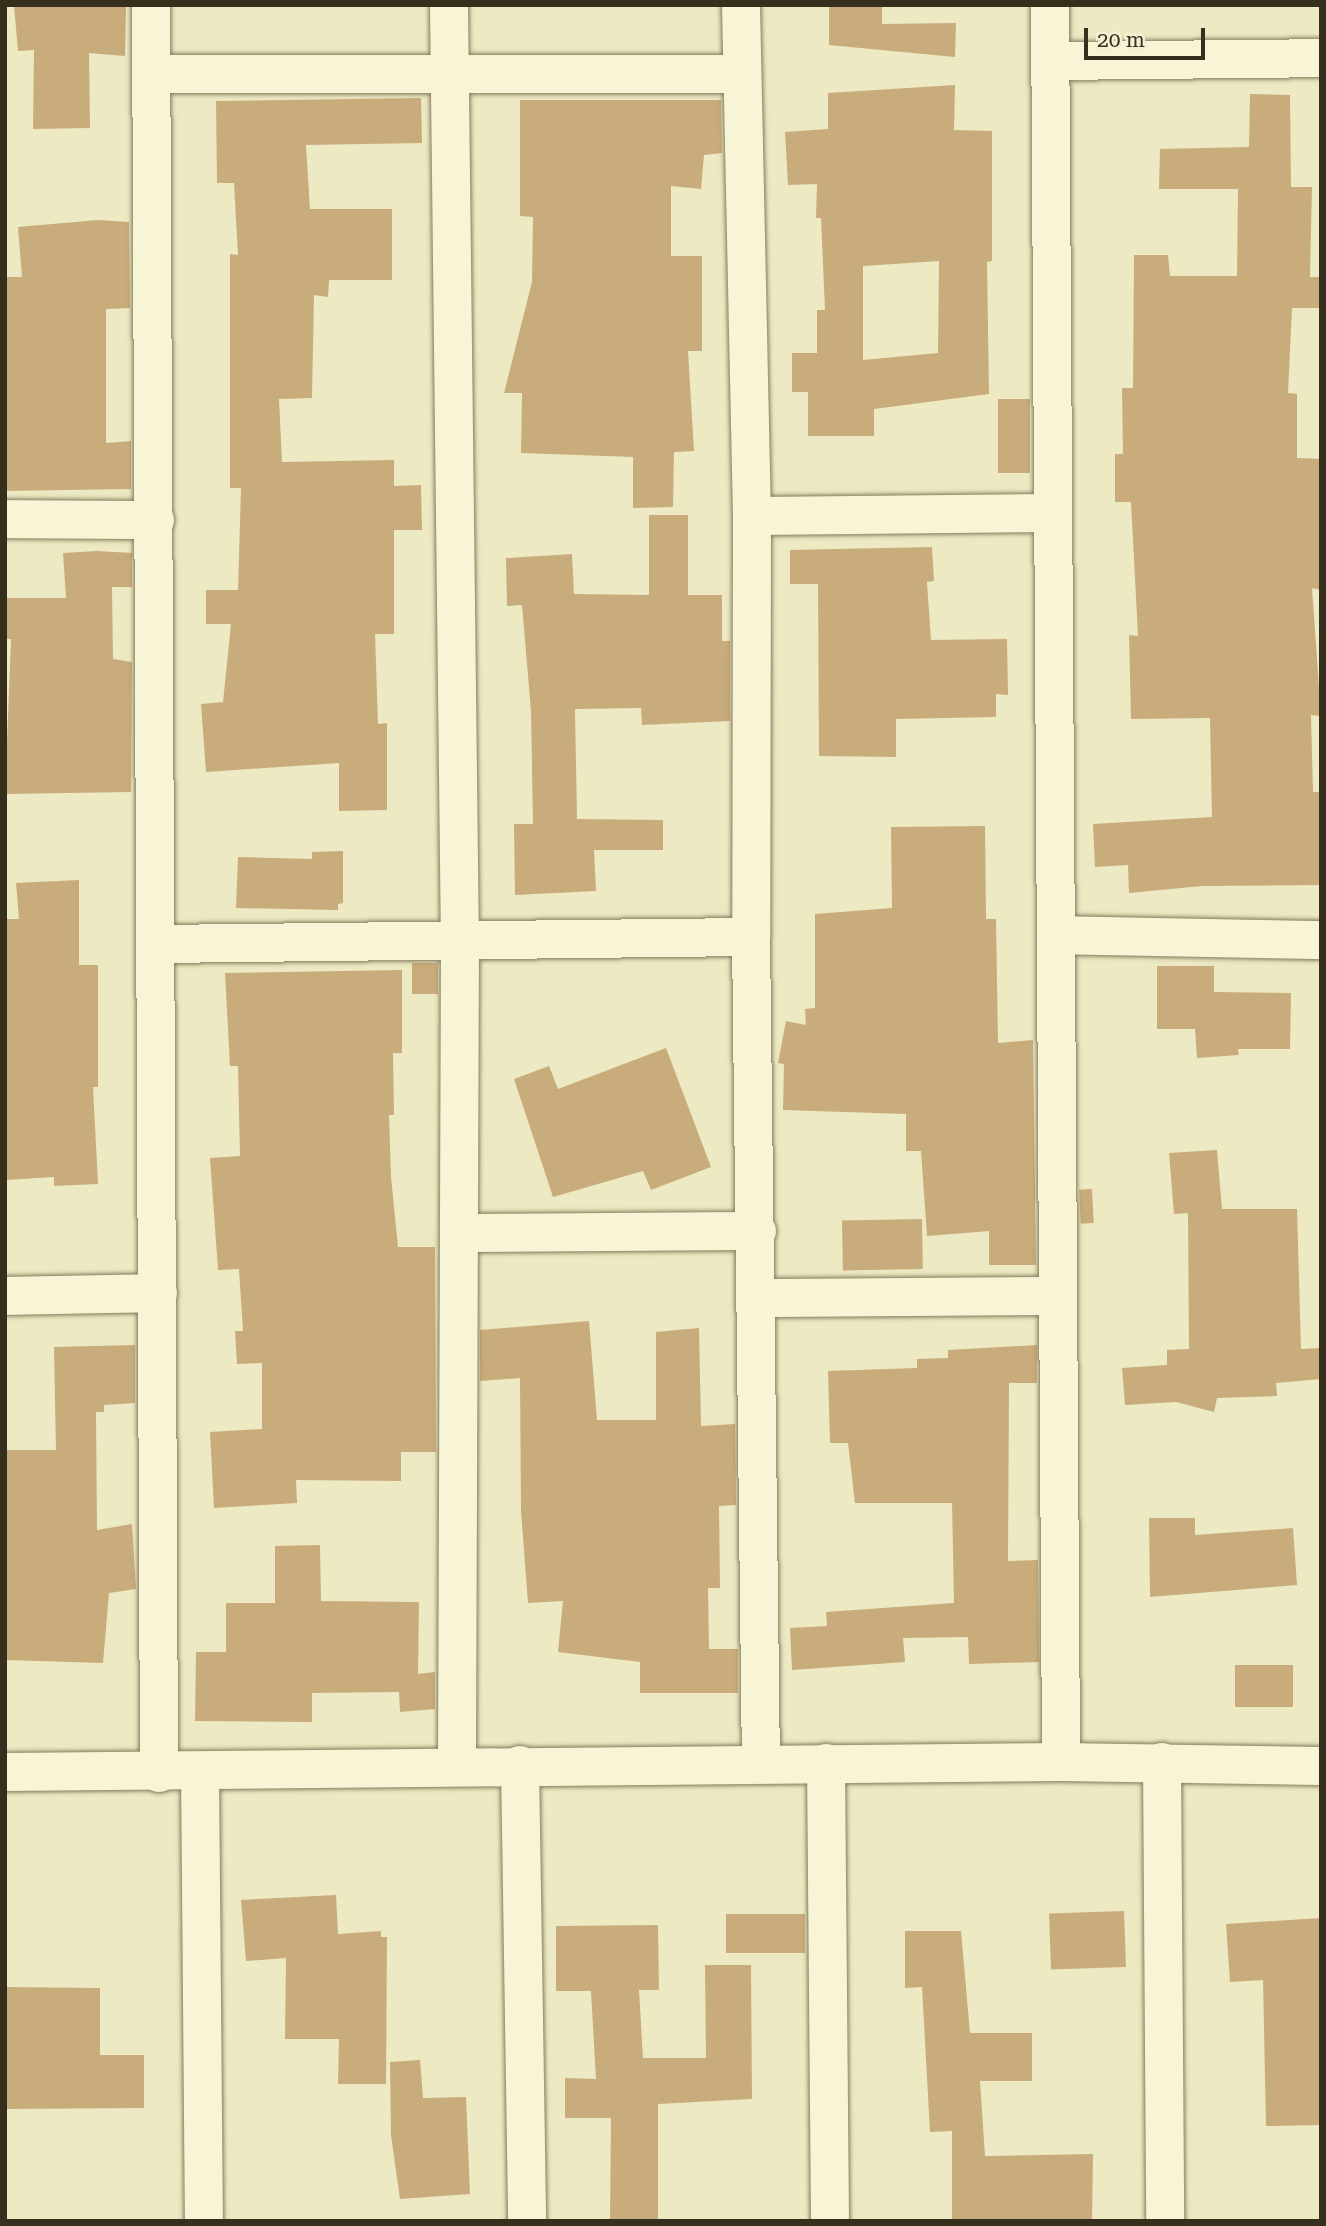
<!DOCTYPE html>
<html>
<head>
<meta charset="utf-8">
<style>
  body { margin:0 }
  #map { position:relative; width:1326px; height:2226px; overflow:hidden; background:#ece9c3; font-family:"Roboto Serif",serif }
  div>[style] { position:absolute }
  .building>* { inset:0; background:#c9ac7b; transform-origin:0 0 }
  .roads { filter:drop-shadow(0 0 2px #867b5b) drop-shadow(0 0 2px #867b5b) }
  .minor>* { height:38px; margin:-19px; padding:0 19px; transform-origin:19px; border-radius:19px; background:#f7f5d6 }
  .tertiary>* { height:38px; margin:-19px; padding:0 19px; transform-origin:19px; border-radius:19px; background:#f7f5d6 }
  span { translate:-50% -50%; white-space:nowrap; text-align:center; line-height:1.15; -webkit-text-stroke:6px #f4f1d3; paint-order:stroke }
  .frame { position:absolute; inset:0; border:7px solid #362f1e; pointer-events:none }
  .scale { position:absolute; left:1084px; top:28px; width:121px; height:32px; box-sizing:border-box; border:4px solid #362f1e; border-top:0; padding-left:9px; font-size:21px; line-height:24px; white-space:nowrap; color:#362f1e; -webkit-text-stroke:5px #f4f1d3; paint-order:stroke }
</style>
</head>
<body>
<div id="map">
  <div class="building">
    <i style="clip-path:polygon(14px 5px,126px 5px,125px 56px,89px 53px,90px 128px,33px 129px,34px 50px,18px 51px)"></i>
    <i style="clip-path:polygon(829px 5px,882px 5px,882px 24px,956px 23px,955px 57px,829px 45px)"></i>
    <i style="clip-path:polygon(evenodd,955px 85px,954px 130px,992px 131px,992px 261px,987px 262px,989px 394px,874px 409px,874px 436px,808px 436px,808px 392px,792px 392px,792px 353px,817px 353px,817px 310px,825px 310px,821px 218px,816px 218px,817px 184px,788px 185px,785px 132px,828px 129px,828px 93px,955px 85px,939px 261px,938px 353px,863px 360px,863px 266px,939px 261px)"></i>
    <i style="clip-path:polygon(1250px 94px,1290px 95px,1291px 187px,1312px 187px,1310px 277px,1319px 277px,1319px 308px,1292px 308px,1288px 393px,1297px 394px,1297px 458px,1321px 459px,1321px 590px,1312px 588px,1321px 716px,1311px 715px,1313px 792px,1321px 792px,1321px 885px,1202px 886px,1129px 893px,1128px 865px,1095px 867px,1093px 824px,1212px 817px,1210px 718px,1131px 719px,1129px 635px,1138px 636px,1131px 502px,1115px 502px,1115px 454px,1123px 454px,1122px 388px,1133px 388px,1134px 255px,1168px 255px,1170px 276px,1237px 276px,1238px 189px,1159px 189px,1160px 149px,1249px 147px)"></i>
    <i style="clip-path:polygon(421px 98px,422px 143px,306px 145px,310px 209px,392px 209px,392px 280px,329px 280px,328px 297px,314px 295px,312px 398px,279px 399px,282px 462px,394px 460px,394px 486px,421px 485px,422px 530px,394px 530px,394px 634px,375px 634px,378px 724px,387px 723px,387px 810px,339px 811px,339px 763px,206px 772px,201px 704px,223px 702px,231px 624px,206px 624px,206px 590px,238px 590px,241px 488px,230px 488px,230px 254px,238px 255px,234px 183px,217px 183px,216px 101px)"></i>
    <i style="clip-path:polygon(520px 100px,721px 100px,722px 153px,704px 155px,701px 189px,671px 186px,671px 256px,702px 256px,702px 351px,688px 351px,694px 451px,674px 452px,673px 507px,633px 508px,633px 457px,521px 453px,522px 393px,504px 393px,532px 282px,533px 217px,520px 216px)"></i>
    <i style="clip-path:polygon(98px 220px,129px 222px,130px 308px,106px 309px,106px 443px,131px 441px,131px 489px,5px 491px,5px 277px,22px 277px,18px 227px)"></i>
    <i style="left:998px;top:399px;width:32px;height:74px"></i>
    <i style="clip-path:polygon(649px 515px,688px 515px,688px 595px,722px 595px,722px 641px,730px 641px,730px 721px,642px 725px,641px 708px,575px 709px,577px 819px,663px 820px,663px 850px,594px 850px,596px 891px,515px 895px,514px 824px,533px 824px,531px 711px,522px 605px,507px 606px,506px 558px,572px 554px,574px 594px,649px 595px)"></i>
    <i style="clip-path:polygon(932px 547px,934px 581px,927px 582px,931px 640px,1007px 639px,1008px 695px,996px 694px,996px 717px,896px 719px,896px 757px,819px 756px,818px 584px,790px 584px,790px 550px)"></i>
    <i style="clip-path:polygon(97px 551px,132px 553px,132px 587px,112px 587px,113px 659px,132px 662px,131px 792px,5px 794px,11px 639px,5px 639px,5px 598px,66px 598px,63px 553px)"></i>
    <i style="clip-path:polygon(985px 826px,986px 919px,996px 919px,998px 1043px,1033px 1040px,1036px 1265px,989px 1265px,989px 1231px,927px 1236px,921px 1151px,906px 1151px,906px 1114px,783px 1110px,784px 1064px,778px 1063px,786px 1021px,806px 1025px,805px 1009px,815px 1008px,815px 914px,892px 908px,891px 827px)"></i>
    <i style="clip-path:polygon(343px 851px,343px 903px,338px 904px,338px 910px,236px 908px,238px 857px,312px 859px,312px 852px)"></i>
    <i style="clip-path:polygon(79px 880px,79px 965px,98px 965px,98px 1087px,93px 1087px,98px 1184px,54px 1186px,54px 1177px,5px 1180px,5px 919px,19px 919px,16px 883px)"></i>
    <i style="left:412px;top:963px;width:26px;height:31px"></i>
    <i style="clip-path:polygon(1157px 966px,1214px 966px,1214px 992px,1291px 993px,1290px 1049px,1238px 1049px,1239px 1055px,1197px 1058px,1195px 1029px,1157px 1029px)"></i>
    <i style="clip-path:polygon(402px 970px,402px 1053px,393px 1053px,394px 1115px,389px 1115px,391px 1177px,398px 1247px,435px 1247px,436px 1452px,401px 1452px,401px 1481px,296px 1480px,297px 1503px,214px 1508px,210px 1432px,262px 1429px,262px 1363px,237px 1364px,235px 1331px,243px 1331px,239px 1269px,218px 1270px,210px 1158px,240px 1156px,238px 1066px,230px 1066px,225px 973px)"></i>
    <i style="clip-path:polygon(666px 1048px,711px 1167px,651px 1190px,643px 1171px,553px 1197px,514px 1079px,549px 1066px,558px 1089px)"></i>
    <i style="clip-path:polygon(1217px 1150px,1222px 1209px,1297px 1209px,1301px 1349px,1321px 1348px,1321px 1379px,1276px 1383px,1277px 1396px,1217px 1398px,1214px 1412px,1176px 1402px,1125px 1405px,1122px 1368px,1167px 1365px,1167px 1350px,1189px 1349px,1188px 1213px,1174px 1214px,1169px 1153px)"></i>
    <i style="left:1092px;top:1189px;width:34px;height:13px;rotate:87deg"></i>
    <i style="left:922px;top:1219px;width:50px;height:80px;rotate:89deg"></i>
    <i style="clip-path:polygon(589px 1321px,597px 1420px,656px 1420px,656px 1332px,699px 1328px,701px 1426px,735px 1424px,736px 1505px,719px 1506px,720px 1588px,708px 1588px,709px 1649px,738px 1649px,738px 1693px,640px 1693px,640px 1662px,558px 1652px,563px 1601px,528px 1603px,521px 1511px,520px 1378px,480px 1381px,480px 1330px)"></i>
    <i style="clip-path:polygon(135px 1345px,135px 1403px,104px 1405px,104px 1412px,96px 1412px,97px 1530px,132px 1524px,136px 1589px,109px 1593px,103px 1663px,5px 1660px,5px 1450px,56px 1450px,54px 1347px)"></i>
    <i style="clip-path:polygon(1037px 1345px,1037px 1383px,1009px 1383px,1008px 1561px,1038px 1560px,1039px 1662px,969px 1664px,968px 1637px,903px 1638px,905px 1662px,792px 1670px,790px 1628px,827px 1626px,826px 1612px,954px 1603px,952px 1503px,855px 1503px,848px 1443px,830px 1443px,828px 1371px,917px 1368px,917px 1359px,948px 1358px,948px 1350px)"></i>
    <i style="clip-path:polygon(1149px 1518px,1195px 1518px,1195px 1535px,1293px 1528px,1297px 1585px,1150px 1597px)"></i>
    <i style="clip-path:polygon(320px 1545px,321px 1601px,419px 1602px,418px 1674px,435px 1672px,435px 1709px,400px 1712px,399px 1692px,312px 1693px,312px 1722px,195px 1721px,196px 1652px,226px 1652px,226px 1603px,275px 1603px,275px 1546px)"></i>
    <i style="left:1235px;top:1665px;width:58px;height:42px"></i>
    <i style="clip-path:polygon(336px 1895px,338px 1934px,381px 1931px,381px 1937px,387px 1937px,386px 2084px,338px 2084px,339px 2039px,285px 2039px,286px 1958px,246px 1961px,241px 1900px)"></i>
    <i style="left:1124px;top:1911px;width:56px;height:75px;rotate:88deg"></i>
    <i style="left:726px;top:1914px;width:79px;height:39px"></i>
    <i style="clip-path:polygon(1321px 1918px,1321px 2125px,1266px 2126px,1263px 1980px,1230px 1982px,1226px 1924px)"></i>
    <i style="clip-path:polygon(658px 1925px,659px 1990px,639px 1990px,643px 2058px,706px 2058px,705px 1965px,751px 1965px,752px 2099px,658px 2104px,658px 2221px,610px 2221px,611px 2118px,565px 2118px,565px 2078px,596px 2079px,591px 1991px,556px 1991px,556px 1926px)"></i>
    <i style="clip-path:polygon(905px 1931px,961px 1931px,970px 2033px,1032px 2033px,1032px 2081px,980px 2081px,985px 2156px,1093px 2154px,1092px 2221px,952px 2221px,952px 2131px,930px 2132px,922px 1987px,905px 1988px)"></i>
    <i style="clip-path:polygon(5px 1987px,100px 1988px,100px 2055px,144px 2055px,144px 2108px,5px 2109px)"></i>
    <i style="clip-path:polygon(420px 2060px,423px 2098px,466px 2097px,470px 2194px,400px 2199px,391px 2135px,390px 2062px)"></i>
  </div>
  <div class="roads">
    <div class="minor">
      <i style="left:151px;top:5px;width:1768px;rotate:89.74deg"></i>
      <i style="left:449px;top:5px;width:937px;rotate:89.33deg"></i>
      <i style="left:460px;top:942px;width:825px;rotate:90.21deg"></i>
      <i style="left:741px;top:5px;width:511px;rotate:88.77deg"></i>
      <i style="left:752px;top:516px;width:421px;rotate:90.1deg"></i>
      <i style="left:751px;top:937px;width:827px;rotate:89.31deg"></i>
      <i style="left:1050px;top:5px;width:1757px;rotate:89.64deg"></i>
      <i style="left:1051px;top:61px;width:270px;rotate:-0.6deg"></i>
      <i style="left:152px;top:74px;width:590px"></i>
      <i style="left:752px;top:516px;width:301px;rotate:-0.6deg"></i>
      <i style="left:5px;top:519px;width:150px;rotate:0.4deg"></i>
      <i style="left:1056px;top:935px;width:265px;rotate:1.1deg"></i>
      <i style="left:158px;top:944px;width:593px;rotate:-0.68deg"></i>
      <i style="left:461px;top:1233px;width:296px;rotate:-0.4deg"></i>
      <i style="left:5px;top:1296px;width:153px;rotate:-1.1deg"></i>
      <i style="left:759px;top:1298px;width:299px;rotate:-0.4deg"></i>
      <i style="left:1162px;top:1762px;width:459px;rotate:89.6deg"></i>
      <i style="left:826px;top:1763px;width:458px;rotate:89.5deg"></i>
      <i style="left:520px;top:1765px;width:456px;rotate:89.1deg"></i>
      <i style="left:200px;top:1771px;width:450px;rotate:89.5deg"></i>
    </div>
    <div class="tertiary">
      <i style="left:5px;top:1772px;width:1056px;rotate:-0.54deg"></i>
      <i style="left:1061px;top:1762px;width:260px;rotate:0.9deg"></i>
    </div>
  </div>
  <div class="frame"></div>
  <div class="scale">20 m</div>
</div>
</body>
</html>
